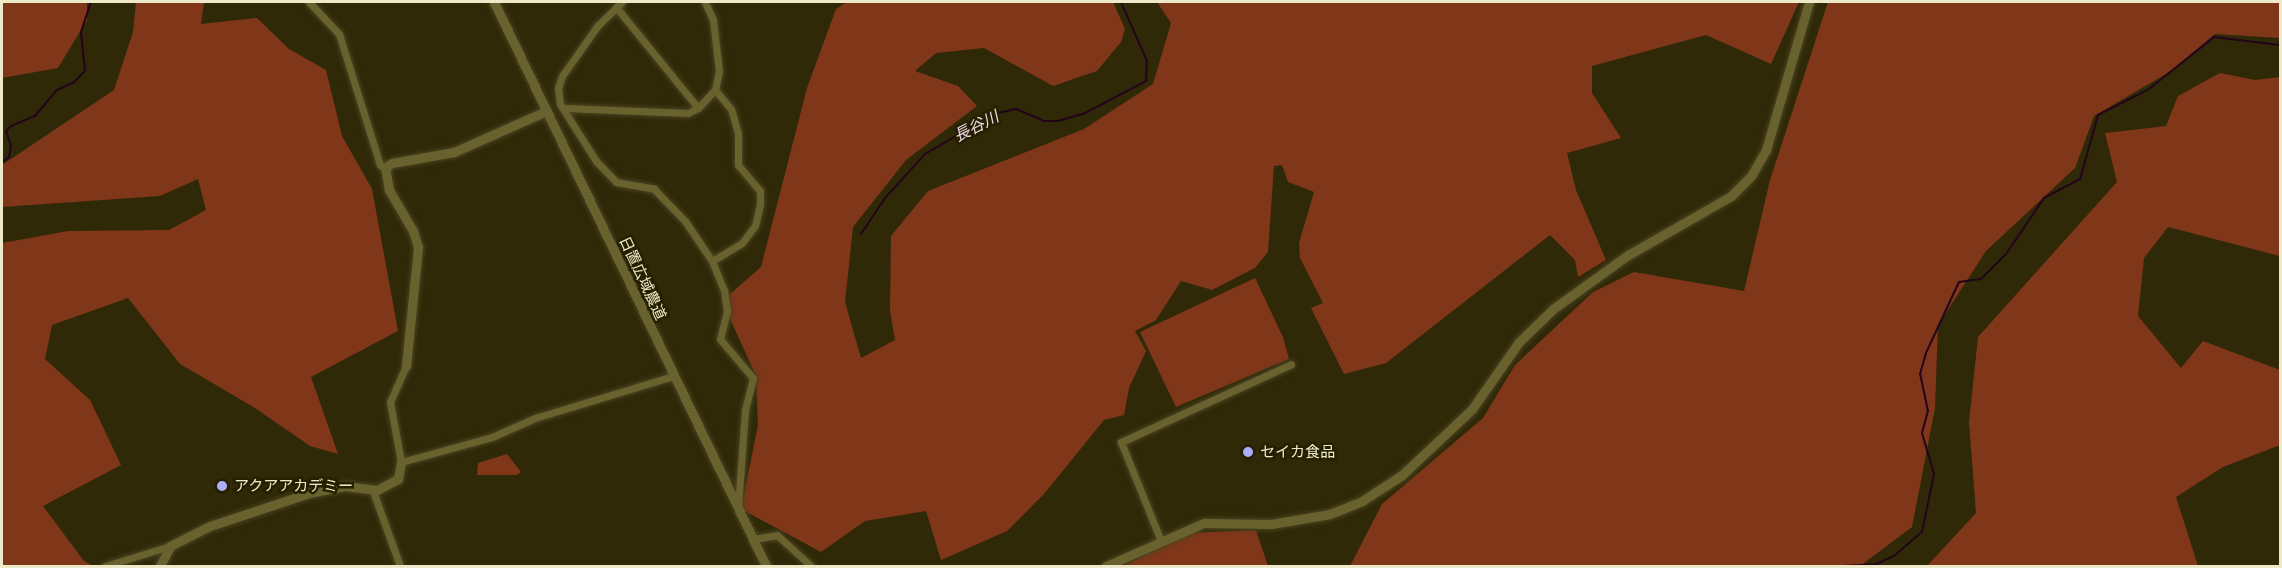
<!DOCTYPE html>
<html>
<head>
<meta charset="utf-8">
<style>
  body { margin:0 }
  #map { position:relative; width:2282px; height:568px; overflow:hidden; background:#2f2907; font-family:"Asap Condensed","Noto Sans JP",sans-serif }
  div>[style] { position:absolute }
  .green>* { inset:0; background:#803619 }
  .stream>* { height:2px; margin:-1px; padding:0 1px; transform-origin:1px; border-radius:1px; background:#24041b }
  .roads { filter:drop-shadow(0 0 2px #4a4422) drop-shadow(0 0 2px #4a4422) }
  .minor>* { height:7px; margin:-3.5px; padding:0 3.5px; transform-origin:3.5px; border-radius:3.5px; background:#6a622e }
  .tertiary>* { height:9px; margin:-4.5px; padding:0 4.5px; transform-origin:4.5px; border-radius:4.5px; background:#6a622e }
  .dots>* { width:16px; height:16px; translate:-50% -50%; box-sizing:border-box; border:3px solid #252000; border-radius:50% }
  span { translate:-50% -50%; white-space:nowrap; text-align:center; line-height:1.15; -webkit-text-stroke:5px #252000; paint-order:stroke }
  .street-label { font-size:15px; color:#eeeac9 }
  .poi-label { font-size:15px; color:#eeeac9 }
  .left { translate:0 -50%; text-align:left }
  .water-label { font-size:16px; color:#f1d5e6; font-style:italic }
  .frame { position:absolute; inset:0; border:3px solid #eeeac9; pointer-events:none }
</style>
</head>
<body>
<div id="map">
  <div class="green">
    <i style="clip-path:polygon(2px 2px,87px 2px,87px 20px,58px 68px,2px 78px)"></i>
    <i style="clip-path:polygon(136px 2px,204px 2px,201px 24px,257px 18px,289px 49px,326px 70px,342px 136px,372px 189px,398px 331px,311px 377px,338px 454px,310px 446px,255px 408px,180px 364px,128px 298px,52px 325px,45px 359px,90px 400px,121px 465px,43px 506px,84px 561px,93px 566px,2px 566px,2px 243px,68px 231px,169px 230px,206px 210px,198px 179px,160px 196px,2px 207px,2px 165px,114px 90px,133px 32px)"></i>
    <i style="clip-path:polygon(847px 2px,1113px 2px,1125px 29px,1121px 42px,1097px 71px,1053px 86px,984px 48px,936px 53px,915px 71px,958px 86px,977px 106px,906px 160px,853px 227px,845px 302px,861px 358px,895px 340px,890px 311px,891px 236px,928px 191px,1084px 129px,1153px 84px,1171px 23px,1157px 2px,1799px 2px,1771px 64px,1706px 35px,1592px 66px,1592px 93px,1621px 138px,1567px 153px,1576px 190px,1606px 260px,1578px 277px,1575px 260px,1550px 235px,1386px 363px,1344px 374px,1311px 308px,1323px 303px,1300px 258px,1299px 243px,1314px 192px,1288px 182px,1282px 165px,1274px 166px,1268px 252px,1255px 268px,1212px 290px,1181px 281px,1156px 320px,1135px 331px,1146px 351px,1129px 388px,1124px 415px,1104px 420px,1044px 494px,1007px 531px,941px 560px,926px 511px,865px 521px,821px 552px,741px 509px,758px 425px,756px 376px,722px 301px,761px 267px,807px 88px,836px 9px)"></i>
    <i style="clip-path:polygon(1828px 2px,2280px 2px,2280px 38px,2215px 34px,2171px 71px,2094px 116px,2075px 168px,1986px 251px,1938px 325px,1935px 408px,1912px 527px,1860px 566px,1350px 566px,1382px 504px,1483px 418px,1515px 365px,1593px 292px,1634px 272px,1744px 291px,1770px 180px)"></i>
    <i style="clip-path:polygon(2220px 73px,2255px 80px,2280px 77px,2280px 256px,2168px 227px,2144px 258px,2138px 316px,2181px 368px,2203px 341px,2280px 370px,2280px 445px,2223px 467px,2176px 497px,2198px 566px,1927px 566px,1976px 513px,1969px 422px,1978px 337px,2117px 182px,2105px 133px,2166px 126px,2178px 96px)"></i>
    <i style="clip-path:polygon(1255px 278px,1283px 337px,1289px 359px,1176px 407px,1140px 332px)"></i>
    <i style="clip-path:polygon(507px 454px,521px 472px,517px 475px,477px 475px,478px 463px)"></i>
    <i style="clip-path:polygon(1256px 530px,1268px 566px,1123px 566px,1189px 533px)"></i>
  </div>
  <div class="stream">
    <i style="left:2px;top:162px;width:9px;rotate:-36deg"></i>
    <i style="left:9px;top:157px;width:11px;rotate:-80deg"></i>
    <i style="left:11px;top:146px;width:16px;rotate:-108deg"></i>
    <i style="left:6px;top:131px;width:7px;rotate:-45deg"></i>
    <i style="left:11px;top:126px;width:26px;rotate:-23deg"></i>
    <i style="left:35px;top:116px;width:34px;rotate:-50deg"></i>
    <i style="left:57px;top:90px;width:19px;rotate:-25deg"></i>
    <i style="left:74px;top:82px;width:16px;rotate:-45deg"></i>
    <i style="left:85px;top:71px;width:39px;rotate:-96deg"></i>
    <i style="left:81px;top:32px;width:32px;rotate:-72deg"></i>
    <i style="left:861px;top:234px;width:43px;rotate:-56.3deg"></i>
    <i style="left:885px;top:198px;width:59px;rotate:-47.7deg"></i>
    <i style="left:925px;top:154px;width:80px;rotate:-30.1deg"></i>
    <i style="left:994px;top:114px;width:23px;rotate:-13deg"></i>
    <i style="left:1016px;top:109px;width:30px;rotate:23deg"></i>
    <i style="left:1044px;top:121px;width:14px"></i>
    <i style="left:1058px;top:121px;width:26px;rotate:-16deg"></i>
    <i style="left:1083px;top:114px;width:71px;rotate:-27.6deg"></i>
    <i style="left:1146px;top:81px;width:20px;rotate:-87deg"></i>
    <i style="left:1147px;top:61px;width:64px;rotate:-113.8deg"></i>
    <i style="left:1731px;top:566px;width:17px"></i>
    <i style="left:1843px;top:566px;width:33px;rotate:-3deg"></i>
    <i style="left:1876px;top:564px;width:20px;rotate:-24deg"></i>
    <i style="left:1894px;top:556px;width:37px;rotate:-41deg"></i>
    <i style="left:1922px;top:532px;width:59px;rotate:-78.3deg"></i>
    <i style="left:1934px;top:474px;width:43px;rotate:-106.3deg"></i>
    <i style="left:1922px;top:433px;width:23px;rotate:-75deg"></i>
    <i style="left:1928px;top:411px;width:38px;rotate:-102deg"></i>
    <i style="left:1920px;top:374px;width:22px;rotate:-74deg"></i>
    <i style="left:1926px;top:353px;width:78px;rotate:-65.1deg"></i>
    <i style="left:1959px;top:282px;width:22px;rotate:-8deg"></i>
    <i style="left:1981px;top:279px;width:35px;rotate:-45deg"></i>
    <i style="left:2006px;top:254px;width:68px;rotate:-55.8deg"></i>
    <i style="left:2044px;top:198px;width:41px;rotate:-27.8deg"></i>
    <i style="left:2080px;top:179px;width:66px;rotate:-74.3deg"></i>
    <i style="left:2098px;top:115px;width:57px;rotate:-27deg"></i>
    <i style="left:2149px;top:89px;width:83px;rotate:-38.7deg"></i>
    <i style="left:2214px;top:37px;width:66px;rotate:6.9deg"></i>
  </div>
  <div class="roads">
    <div class="minor">
      <i style="left:309px;top:2px;width:44px;rotate:46.8deg"></i>
      <i style="left:339px;top:34px;width:137px;rotate:72.6deg"></i>
      <i style="left:380px;top:165px;width:6px;rotate:31deg"></i>
      <i style="left:622px;top:2px;width:33px;rotate:136deg"></i>
      <i style="left:598px;top:25px;width:62px;rotate:125.2deg"></i>
      <i style="left:562px;top:76px;width:13px;rotate:108deg"></i>
      <i style="left:558px;top:88px;width:16px;rotate:83deg"></i>
      <i style="left:560px;top:104px;width:67px;rotate:57.7deg"></i>
      <i style="left:596px;top:161px;width:29px;rotate:46deg"></i>
      <i style="left:616px;top:182px;width:39px;rotate:10deg"></i>
      <i style="left:654px;top:189px;width:45px;rotate:45.9deg"></i>
      <i style="left:685px;top:221px;width:48px;rotate:56deg"></i>
      <i style="left:712px;top:261px;width:31px;rotate:68deg"></i>
      <i style="left:724px;top:290px;width:21px;rotate:82deg"></i>
      <i style="left:727px;top:311px;width:29px;rotate:104deg"></i>
      <i style="left:720px;top:339px;width:51px;rotate:49.8deg"></i>
      <i style="left:753px;top:378px;width:33px;rotate:104deg"></i>
      <i style="left:745px;top:410px;width:97px;rotate:94.1deg"></i>
      <i style="left:616px;top:7px;width:130px;rotate:50.9deg"></i>
      <i style="left:565px;top:108px;width:123px;rotate:2.3deg"></i>
      <i style="left:688px;top:113px;width:11px;rotate:-27deg"></i>
      <i style="left:698px;top:108px;width:25px;rotate:-47deg"></i>
      <i style="left:715px;top:90px;width:19px;rotate:-78deg"></i>
      <i style="left:719px;top:71px;width:51px;rotate:-96.7deg"></i>
      <i style="left:713px;top:20px;width:20px;rotate:-114deg"></i>
      <i style="left:712px;top:261px;width:35px;rotate:-31deg"></i>
      <i style="left:742px;top:243px;width:21px;rotate:-53deg"></i>
      <i style="left:755px;top:226px;width:23px;rotate:-77deg"></i>
      <i style="left:760px;top:204px;width:13px;rotate:-90deg"></i>
      <i style="left:760px;top:191px;width:34px;rotate:-130deg"></i>
      <i style="left:738px;top:165px;width:32px;rotate:-90deg"></i>
      <i style="left:738px;top:133px;width:25px;rotate:-106deg"></i>
      <i style="left:731px;top:109px;width:25px;rotate:-130deg"></i>
      <i style="left:406px;top:366px;width:39px;rotate:114deg"></i>
      <i style="left:390px;top:402px;width:61px;rotate:79.6deg"></i>
      <i style="left:401px;top:462px;width:94px;rotate:-15.4deg"></i>
      <i style="left:492px;top:437px;width:47px;rotate:-23.8deg"></i>
      <i style="left:535px;top:418px;width:144px;rotate:-16.9deg"></i>
      <i style="left:373px;top:491px;width:80px;rotate:70.2deg"></i>
      <i style="left:753px;top:539px;width:24px;rotate:-9deg"></i>
      <i style="left:777px;top:535px;width:46px;rotate:42.4deg"></i>
      <i style="left:1161px;top:541px;width:107px;rotate:-112deg"></i>
      <i style="left:1121px;top:442px;width:187px;rotate:-24.6deg"></i>
      <i style="left:105px;top:566px;width:68px;rotate:-17.1deg"></i>
    </div>
    <div class="tertiary">
      <i style="left:494px;top:2px;width:626px;rotate:64.25deg"></i>
      <i style="left:406px;top:366px;width:120px;rotate:-84.2deg"></i>
      <i style="left:418px;top:247px;width:17px;rotate:-107deg"></i>
      <i style="left:413px;top:231px;width:48px;rotate:-120.3deg"></i>
      <i style="left:389px;top:190px;width:22px;rotate:-100deg"></i>
      <i style="left:385px;top:168px;width:9px;rotate:-36deg"></i>
      <i style="left:392px;top:163px;width:63px;rotate:-10.1deg"></i>
      <i style="left:454px;top:152px;width:101px;rotate:-24deg"></i>
      <i style="left:160px;top:566px;width:22px;rotate:-63deg"></i>
      <i style="left:170px;top:546px;width:45px;rotate:-26.6deg"></i>
      <i style="left:210px;top:526px;width:104px;rotate:-18.4deg"></i>
      <i style="left:309px;top:493px;width:36px;rotate:-11deg"></i>
      <i style="left:344px;top:486px;width:33px;rotate:7deg"></i>
      <i style="left:377px;top:490px;width:24px;rotate:-28deg"></i>
      <i style="left:398px;top:479px;width:17px;rotate:-80deg"></i>
      <i style="left:1106px;top:566px;width:107px;rotate:-23.7deg"></i>
      <i style="left:1204px;top:523px;width:67px;rotate:0.9deg"></i>
      <i style="left:1271px;top:524px;width:60px;rotate:-9.6deg"></i>
      <i style="left:1330px;top:514px;width:35px;rotate:-22deg"></i>
      <i style="left:1362px;top:501px;width:48px;rotate:-33deg"></i>
      <i style="left:1402px;top:475px;width:96px;rotate:-43.3deg"></i>
      <i style="left:1472px;top:409px;width:82px;rotate:-55deg"></i>
      <i style="left:1519px;top:342px;width:47px;rotate:-44.1deg"></i>
      <i style="left:1553px;top:309px;width:92px;rotate:-35.8deg"></i>
      <i style="left:1628px;top:255px;width:119px;rotate:-29.8deg"></i>
      <i style="left:1731px;top:196px;width:28px;rotate:-45deg"></i>
      <i style="left:1751px;top:176px;width:30px;rotate:-60deg"></i>
      <i style="left:1766px;top:150px;width:154px;rotate:-73.8deg"></i>
    </div>
  </div>
  <div class="dots">
    <i style="left:1248px;top:452px;background:#abaffb"></i>
    <i style="left:222px;top:486px;background:#abaffb"></i>
  </div>
  <div class="street-label">
    <span style="left:643px;top:278px;rotate:65deg">日置広域農道</span>
  </div>
  <div class="poi-label">
    <span class="left" style="left:1260px;top:452px">セイカ食品</span>
    <span class="left" style="left:234px;top:486px">アクアアカデミー</span>
  </div>
  <div class="water-label">
    <span style="left:976px;top:126px;rotate:-27deg">長谷川</span>
  </div>
  <div class="frame"></div>
</div>
</body>
</html>
